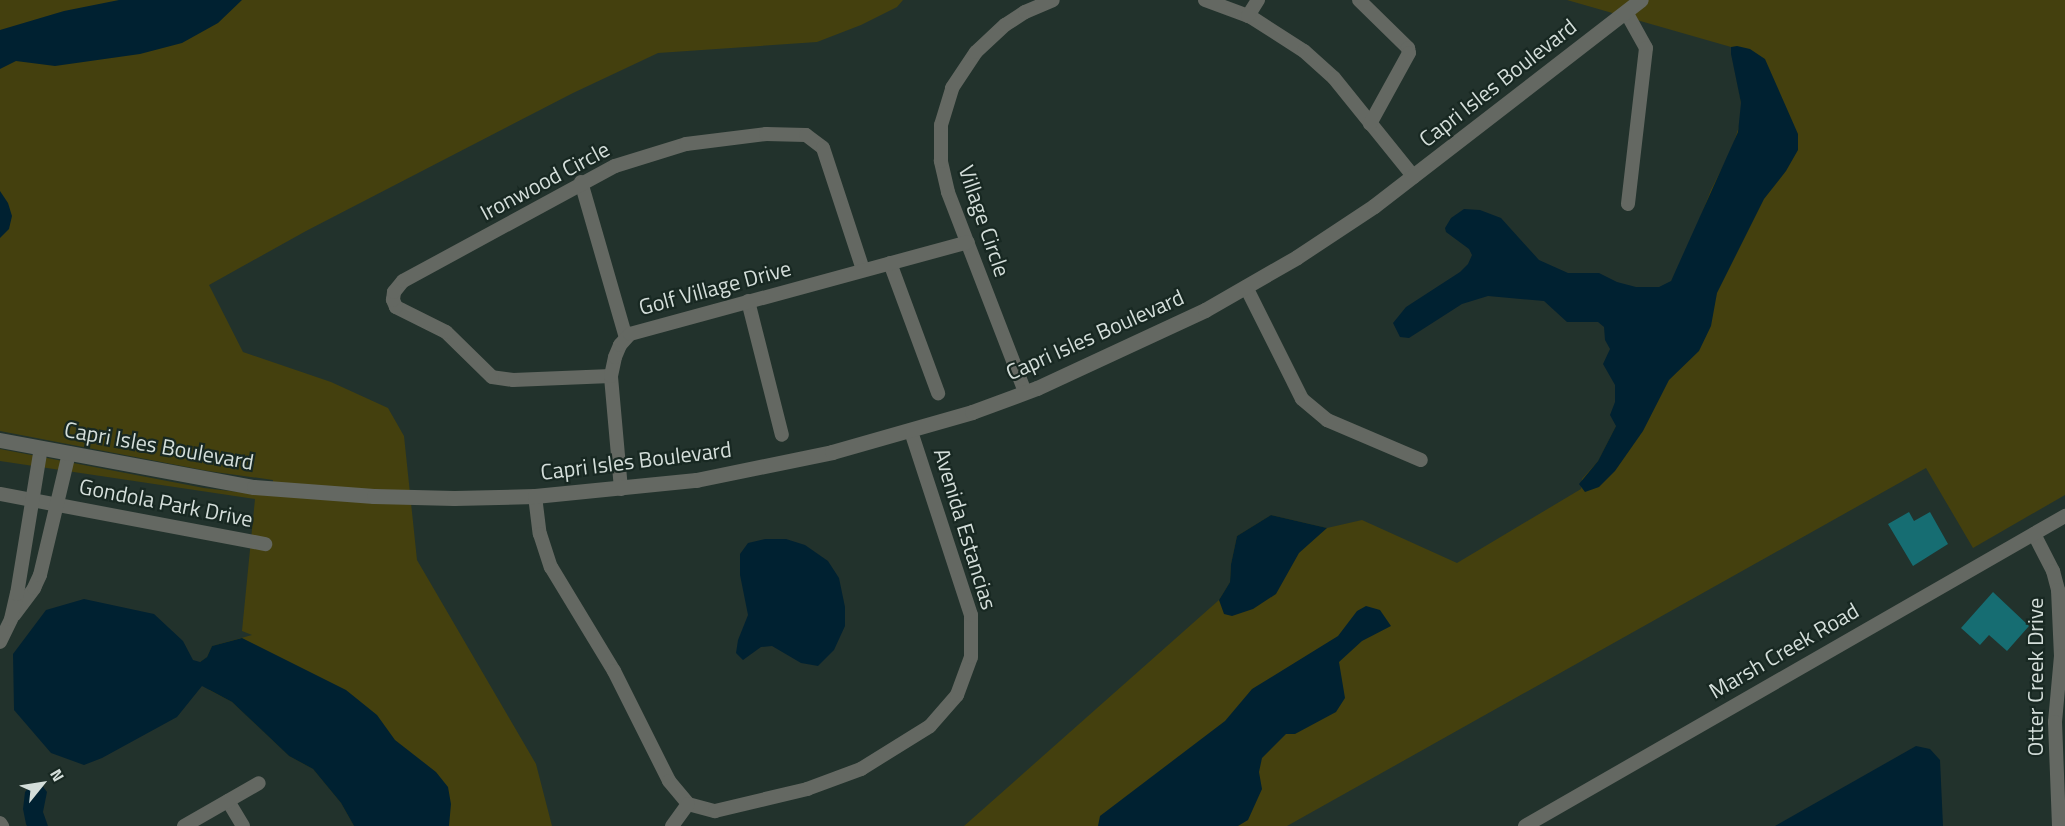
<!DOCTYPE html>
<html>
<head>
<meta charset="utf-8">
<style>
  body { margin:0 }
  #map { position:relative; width:2065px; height:826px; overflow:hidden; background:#22322c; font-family:"Titillium Web",sans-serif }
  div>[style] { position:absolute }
  .green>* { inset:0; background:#44400e }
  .water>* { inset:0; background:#002131 }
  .building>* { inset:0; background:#166d72 }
  .minor>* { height:14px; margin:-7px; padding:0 7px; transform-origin:7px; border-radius:7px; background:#646862 }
  .tertiary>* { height:15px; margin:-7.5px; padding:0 7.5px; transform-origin:7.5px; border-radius:7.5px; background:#646862 }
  span { translate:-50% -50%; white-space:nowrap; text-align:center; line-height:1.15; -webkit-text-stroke:4.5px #182822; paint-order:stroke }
  .street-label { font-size:22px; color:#d4deda }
  .north { position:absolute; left:12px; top:754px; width:60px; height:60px; -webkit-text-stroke:4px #182822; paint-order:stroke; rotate:60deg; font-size:16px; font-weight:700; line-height:24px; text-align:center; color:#d4deda }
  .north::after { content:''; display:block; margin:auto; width:21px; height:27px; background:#d4deda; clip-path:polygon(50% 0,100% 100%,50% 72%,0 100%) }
</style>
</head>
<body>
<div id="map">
  <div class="green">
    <i style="clip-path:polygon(0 0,903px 0,897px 7px,861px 25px,817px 42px,658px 53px,573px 93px,306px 231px,209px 285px,243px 352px,331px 382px,388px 408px,404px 436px,417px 560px,536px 764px,552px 826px,354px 826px,341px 803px,313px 769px,289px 756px,232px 702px,209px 690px,200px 662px,207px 657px,212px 646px,252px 635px,242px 631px,255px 499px,0 461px,0 449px,204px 488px,272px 496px,273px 480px,208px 471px,0 431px)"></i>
    <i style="clip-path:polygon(1567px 0,2065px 0,2065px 495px,1973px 548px,1926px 468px,1287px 826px,964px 826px,1219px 600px,1230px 582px,1231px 564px,1237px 536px,1271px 515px,1327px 528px,1362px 520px,1457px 563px,1581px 489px,1582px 479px,1598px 461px,1616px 426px,1671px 281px,1689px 246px,1711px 190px,1732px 148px,1741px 120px,1741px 103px,1731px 47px)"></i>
  </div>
  <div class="water">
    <i style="clip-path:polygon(119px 0,242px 0,218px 23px,182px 43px,140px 54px,55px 66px,16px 61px,0 69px,0 30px,64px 11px)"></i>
    <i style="clip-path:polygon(1737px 46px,1750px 49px,1765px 59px,1798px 134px,1798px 150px,1786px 171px,1764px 199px,1717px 293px,1711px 326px,1699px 351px,1669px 380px,1643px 431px,1615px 471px,1599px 487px,1585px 492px,1579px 484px,1598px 461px,1616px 426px,1610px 415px,1615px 402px,1615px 385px,1603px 364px,1610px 349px,1605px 340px,1604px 327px,1598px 322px,1567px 322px,1544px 301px,1488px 296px,1462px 304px,1409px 338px,1400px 337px,1393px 323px,1406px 307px,1460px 272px,1468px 264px,1472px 255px,1469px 249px,1446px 232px,1445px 228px,1451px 218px,1464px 209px,1480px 210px,1501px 218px,1539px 260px,1568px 273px,1599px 273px,1617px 282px,1636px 287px,1659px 287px,1671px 281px,1738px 132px,1741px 103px,1731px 54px,1731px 47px)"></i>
    <i style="clip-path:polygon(0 191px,8px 203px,12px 216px,9px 229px,0 238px)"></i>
    <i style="clip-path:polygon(1271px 515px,1327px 528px,1299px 553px,1276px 594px,1253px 609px,1232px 616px,1224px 614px,1219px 600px,1230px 582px,1231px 564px,1237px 536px)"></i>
    <i style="clip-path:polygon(765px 539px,786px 539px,805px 545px,828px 561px,839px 578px,845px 607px,845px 626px,834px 650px,818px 666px,801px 663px,772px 646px,761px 647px,743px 660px,736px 653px,738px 640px,748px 615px,740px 575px,740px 554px,748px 543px)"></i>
    <i style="clip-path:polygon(84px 599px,154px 614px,183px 641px,193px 660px,200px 662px,207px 657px,212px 646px,242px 638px,346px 690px,377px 715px,395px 740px,436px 772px,448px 787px,451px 804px,449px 826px,354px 826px,341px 803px,313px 769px,289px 756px,232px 702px,202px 686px,177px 717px,102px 758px,84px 765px,51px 753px,14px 710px,13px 654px,46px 610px)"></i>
    <i style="clip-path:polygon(1366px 606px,1380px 610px,1391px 626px,1362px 641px,1339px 662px,1345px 698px,1336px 712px,1295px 734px,1286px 734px,1262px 758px,1259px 772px,1262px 789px,1248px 820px,1238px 826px,1098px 826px,1100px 816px,1225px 721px,1252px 689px,1338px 636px,1357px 611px)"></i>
    <i style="clip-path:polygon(1916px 746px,1930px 749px,1940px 760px,1943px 826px,1775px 826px)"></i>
    <i style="clip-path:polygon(32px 784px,41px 784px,47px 792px,43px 812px,48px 826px,27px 826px,26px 824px,23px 809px,25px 792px)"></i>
  </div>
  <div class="building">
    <i style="clip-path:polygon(1909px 512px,1914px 521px,1930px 512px,1948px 544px,1913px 566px,1888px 524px)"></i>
    <i style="clip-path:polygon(1993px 592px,2029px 626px,2007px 651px,1989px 635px,1980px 645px,1961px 628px)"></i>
  </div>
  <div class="minor">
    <i style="left:1205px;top:0;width:49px;rotate:20.3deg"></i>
    <i style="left:1251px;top:17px;width:63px;rotate:32.7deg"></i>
    <i style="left:1304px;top:51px;width:40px;rotate:42deg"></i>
    <i style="left:1334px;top:78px;width:127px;rotate:51.1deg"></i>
    <i style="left:1359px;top:0;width:69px;rotate:44.4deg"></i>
    <i style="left:1408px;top:48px;width:5px;rotate:79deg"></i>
    <i style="left:1409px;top:53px;width:81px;rotate:118.8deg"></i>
    <i style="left:1626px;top:12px;width:41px;rotate:60.9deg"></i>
    <i style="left:1646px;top:48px;width:157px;rotate:96.6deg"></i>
    <i style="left:1248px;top:16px;width:19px;rotate:-58deg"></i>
    <i style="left:581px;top:182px;width:162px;rotate:73.9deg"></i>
    <i style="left:890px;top:263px;width:139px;rotate:69.7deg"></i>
    <i style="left:1246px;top:287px;width:125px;rotate:63.4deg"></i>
    <i style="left:1302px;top:399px;width:33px;rotate:40deg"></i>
    <i style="left:1327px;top:420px;width:102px;rotate:23.1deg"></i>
    <i style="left:748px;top:301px;width:138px;rotate:75.8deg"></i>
    <i style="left:611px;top:376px;width:98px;rotate:177.7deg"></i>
    <i style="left:513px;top:380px;width:21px;rotate:-172deg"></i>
    <i style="left:492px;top:377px;width:64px;rotate:-135.6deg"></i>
    <i style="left:446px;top:332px;width:56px;rotate:-153.4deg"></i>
    <i style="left:396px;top:307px;width:8px;rotate:-113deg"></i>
    <i style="left:393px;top:300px;width:8px;rotate:-83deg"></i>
    <i style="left:394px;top:292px;width:14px;rotate:-51deg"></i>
    <i style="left:403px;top:281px;width:241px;rotate:-28.5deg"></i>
    <i style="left:615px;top:166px;width:74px;rotate:-17.2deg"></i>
    <i style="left:686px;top:144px;width:81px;rotate:-7.1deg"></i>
    <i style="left:766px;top:134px;width:40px;rotate:1.4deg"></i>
    <i style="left:806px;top:135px;width:21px;rotate:37deg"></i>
    <i style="left:823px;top:148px;width:128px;rotate:71.8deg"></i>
    <i style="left:1025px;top:392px;width:214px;rotate:-111.1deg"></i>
    <i style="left:948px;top:192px;width:32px;rotate:-103deg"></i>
    <i style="left:941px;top:161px;width:36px;rotate:-90deg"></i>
    <i style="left:941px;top:125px;width:39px;rotate:-73deg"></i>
    <i style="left:952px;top:88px;width:43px;rotate:-56.3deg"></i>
    <i style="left:976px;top:52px;width:40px;rotate:-43deg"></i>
    <i style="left:1005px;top:25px;width:24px;rotate:-33deg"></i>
    <i style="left:1025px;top:12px;width:30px;rotate:-23deg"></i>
    <i style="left:621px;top:489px;width:113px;rotate:-95.1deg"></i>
    <i style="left:611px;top:376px;width:19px;rotate:-78deg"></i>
    <i style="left:615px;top:357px;width:13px;rotate:-67deg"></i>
    <i style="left:620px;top:345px;width:15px;rotate:-48deg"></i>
    <i style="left:630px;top:334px;width:350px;rotate:-15.2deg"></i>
    <i style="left:0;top:494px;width:270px;rotate:10.7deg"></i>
    <i style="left:535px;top:496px;width:38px;rotate:83deg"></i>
    <i style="left:540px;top:534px;width:35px;rotate:72deg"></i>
    <i style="left:551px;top:567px;width:122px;rotate:58.8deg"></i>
    <i style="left:614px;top:671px;width:123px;rotate:63.4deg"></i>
    <i style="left:669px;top:781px;width:30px;rotate:50deg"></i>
    <i style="left:688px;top:804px;width:28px;rotate:15deg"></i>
    <i style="left:715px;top:811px;width:95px;rotate:-13.4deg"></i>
    <i style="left:807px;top:789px;width:58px;rotate:-20.3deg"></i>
    <i style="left:861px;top:769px;width:81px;rotate:-31.9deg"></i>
    <i style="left:930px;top:726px;width:41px;rotate:-48.9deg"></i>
    <i style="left:957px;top:695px;width:40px;rotate:-69.8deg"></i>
    <i style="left:971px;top:657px;width:42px;rotate:-90deg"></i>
    <i style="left:971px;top:615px;width:194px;rotate:-108.1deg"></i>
    <i style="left:2034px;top:534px;width:42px;rotate:62.8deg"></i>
    <i style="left:2053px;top:571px;width:20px;rotate:75deg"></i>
    <i style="left:2058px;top:590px;width:66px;rotate:87.4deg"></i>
    <i style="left:2061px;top:656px;width:66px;rotate:95.2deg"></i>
    <i style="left:2055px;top:722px;width:104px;rotate:87.8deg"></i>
    <i style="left:14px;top:615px;width:34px;rotate:-53deg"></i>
    <i style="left:34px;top:588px;width:14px;rotate:-65deg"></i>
    <i style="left:40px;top:575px;width:125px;rotate:-76.6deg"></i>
    <i style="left:0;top:642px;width:25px;rotate:-64deg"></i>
    <i style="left:11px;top:619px;width:26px;rotate:-77deg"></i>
    <i style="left:17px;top:594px;width:148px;rotate:-80.7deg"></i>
    <i style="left:228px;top:801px;width:29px;rotate:59deg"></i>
    <i style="left:0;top:823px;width:4px;rotate:56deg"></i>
    <i style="left:184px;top:826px;width:86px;rotate:-29.8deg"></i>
    <i style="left:672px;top:826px;width:27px;rotate:-54deg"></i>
    <i style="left:1525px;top:826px;width:623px;rotate:-29.86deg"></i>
  </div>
  <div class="tertiary">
    <i style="left:0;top:440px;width:258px;rotate:10.5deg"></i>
    <i style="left:254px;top:487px;width:120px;rotate:4.3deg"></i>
    <i style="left:374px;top:496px;width:80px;rotate:1.4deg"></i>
    <i style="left:454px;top:498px;width:81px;rotate:-1.4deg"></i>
    <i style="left:535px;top:496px;width:162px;rotate:-5.7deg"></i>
    <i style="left:696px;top:480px;width:139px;rotate:-11.6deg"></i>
    <i style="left:832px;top:452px;width:146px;rotate:-15.9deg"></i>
    <i style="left:972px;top:412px;width:69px;rotate:-20.3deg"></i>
    <i style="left:1037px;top:388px;width:185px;rotate:-24.9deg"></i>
    <i style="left:1205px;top:310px;width:106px;rotate:-29.9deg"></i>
    <i style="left:1297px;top:257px;width:92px;rotate:-33.5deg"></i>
    <i style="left:1374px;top:206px;width:337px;rotate:-37.7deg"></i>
  </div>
  <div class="street-label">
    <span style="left:1498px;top:83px;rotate:-38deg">Capri Isles Boulevard</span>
    <span style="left:545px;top:181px;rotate:-28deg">Ironwood Circle</span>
    <span style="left:984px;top:221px;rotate:71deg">Village Circle</span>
    <span style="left:715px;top:288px;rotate:-15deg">Golf Village Drive</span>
    <span style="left:1095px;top:335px;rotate:-24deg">Capri Isles Boulevard</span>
    <span style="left:159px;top:446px;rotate:10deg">Capri Isles Boulevard</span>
    <span style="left:636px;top:461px;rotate:-7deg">Capri Isles Boulevard</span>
    <span style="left:166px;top:503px;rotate:11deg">Gondola Park Drive</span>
    <span style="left:965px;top:529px;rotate:73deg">Avenida Estancias</span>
    <span style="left:1784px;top:651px;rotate:-30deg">Marsh Creek Road</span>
    <span style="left:2036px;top:677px;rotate:-90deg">Otter Creek Drive</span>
  </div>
  <div class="north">N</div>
</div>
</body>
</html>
